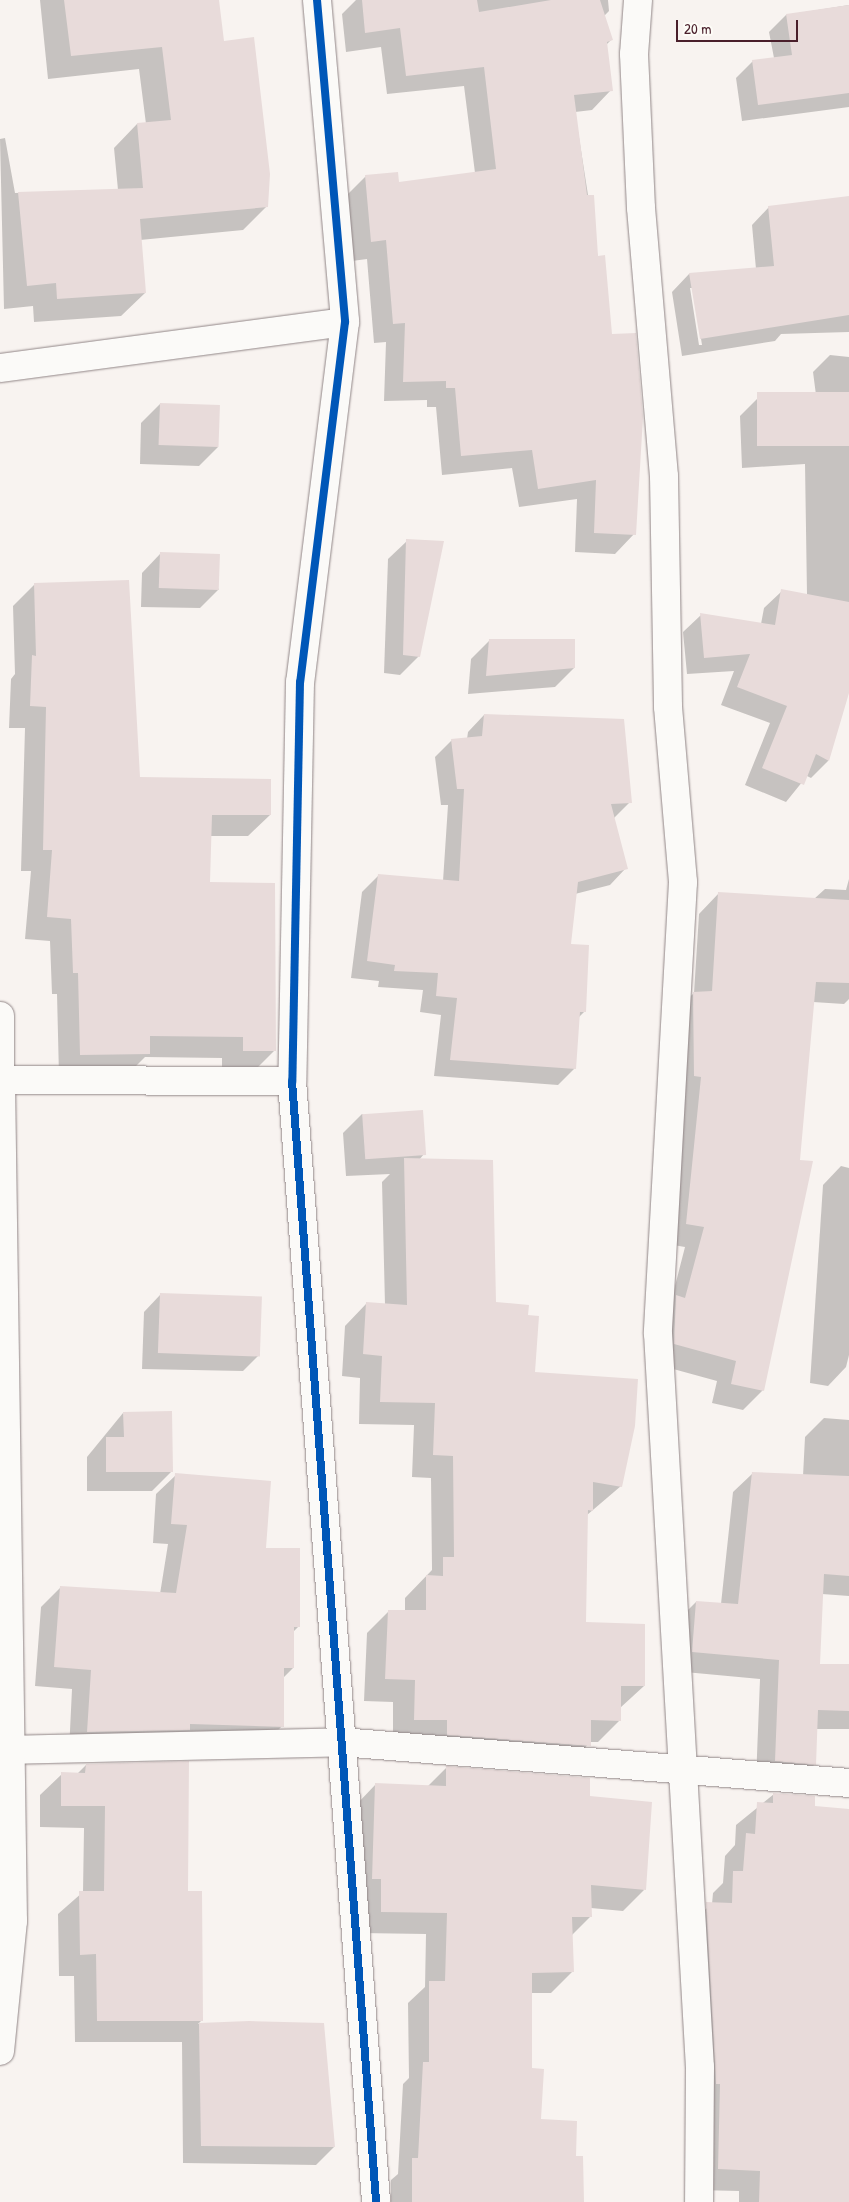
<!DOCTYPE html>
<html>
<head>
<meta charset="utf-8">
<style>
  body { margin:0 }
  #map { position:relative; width:849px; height:2202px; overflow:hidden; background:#f8f3f0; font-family:"Patrick Hand",sans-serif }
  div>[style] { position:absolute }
  .shadow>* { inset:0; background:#0003 }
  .building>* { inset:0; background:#e8dbda; transform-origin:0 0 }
  .roads { filter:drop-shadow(0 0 1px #918687) drop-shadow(0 0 1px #918687) }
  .minor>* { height:28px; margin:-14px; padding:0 14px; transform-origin:14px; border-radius:14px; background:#fbfaf8 }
  .cycleway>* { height:8px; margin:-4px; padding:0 4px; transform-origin:4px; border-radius:4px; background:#0057b8 }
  span { translate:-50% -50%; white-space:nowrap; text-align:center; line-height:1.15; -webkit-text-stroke:5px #fdfcf7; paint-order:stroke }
  .scale { position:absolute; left:676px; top:20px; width:122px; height:22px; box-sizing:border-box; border:2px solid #4a1f2b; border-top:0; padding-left:6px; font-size:15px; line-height:18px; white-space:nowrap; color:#4a1f2b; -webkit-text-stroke:4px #fdfcf7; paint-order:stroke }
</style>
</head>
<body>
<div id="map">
  <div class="shadow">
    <i style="clip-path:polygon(40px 0,218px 0,223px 42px,267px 206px,243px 230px,140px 240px,145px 293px,121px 316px,34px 322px,33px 306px,4px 309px,0 139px,5px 138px,15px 193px,118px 190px,114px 148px,137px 124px,146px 124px,139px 69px,48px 79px)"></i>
    <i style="clip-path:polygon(356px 0,608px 0,609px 11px,604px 16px,611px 40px,606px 45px,611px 90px,592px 110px,575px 112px,610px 335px,634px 534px,615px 554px,575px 552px,577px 499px,519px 507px,512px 468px,442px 475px,436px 407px,427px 407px,427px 400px,384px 401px,386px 342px,374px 343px,367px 259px,352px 261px,346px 196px,366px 176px,398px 183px,475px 173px,464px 86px,387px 94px,381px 47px,346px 52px,342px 14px)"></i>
    <i style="clip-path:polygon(849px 5px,849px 107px,742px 121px,736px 78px,753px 61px,774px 58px,769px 32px,786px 15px)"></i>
    <i style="clip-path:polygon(evenodd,849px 198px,849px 332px,781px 334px,775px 341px,682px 356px,672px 292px,689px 274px,756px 269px,752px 225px,769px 207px,849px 198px,690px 288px,693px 288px,702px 345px,699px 345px,690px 288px)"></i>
    <i style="clip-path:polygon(830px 355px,849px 357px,849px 689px,828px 761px,811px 778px,807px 776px,786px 802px,745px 785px,770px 723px,721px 705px,734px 671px,687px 674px,683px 632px,701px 615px,761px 624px,764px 608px,782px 591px,807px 595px,805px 464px,742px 468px,740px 416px,757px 399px,816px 395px,813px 372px)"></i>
    <i style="clip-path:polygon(160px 404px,218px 447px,199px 466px,140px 464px,141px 423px)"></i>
    <i style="clip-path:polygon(407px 541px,419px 656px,400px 675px,384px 673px,388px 559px)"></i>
    <i style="clip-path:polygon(160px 554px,219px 589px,200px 608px,141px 607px,142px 573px)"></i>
    <i style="clip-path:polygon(35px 584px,139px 779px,270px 815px,248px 836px,210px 836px,208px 883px,275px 1050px,253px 1072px,222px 1072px,222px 1058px,145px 1057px,127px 1075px,59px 1076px,57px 994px,52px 994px,50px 941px,25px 939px,31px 871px,21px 871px,25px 728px,9px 728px,11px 679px,15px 674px,13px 606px)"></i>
    <i style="clip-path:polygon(490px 640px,574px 668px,555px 687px,468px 694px,471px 659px)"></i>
    <i style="clip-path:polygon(484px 715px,630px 802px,613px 819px,626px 868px,610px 885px,575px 894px,569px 946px,585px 1011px,578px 1018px,575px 1068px,558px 1085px,434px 1076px,441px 1015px,420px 1012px,423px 990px,378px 987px,379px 981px,351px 978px,362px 892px,379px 875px,443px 881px,448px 805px,441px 805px,435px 757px,452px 740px,467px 739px,468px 732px)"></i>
    <i style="clip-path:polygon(849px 879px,849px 999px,844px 1004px,813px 1002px,763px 1390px,743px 1410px,712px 1403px,717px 1381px,655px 1364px,685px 1247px,667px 1244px,673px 1013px,694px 993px,699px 914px,719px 893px,814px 899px,825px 889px,846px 890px)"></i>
    <i style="clip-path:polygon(362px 1114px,424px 1154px,419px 1160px,495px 1303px,527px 1316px,534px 1373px,621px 1486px,587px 1515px,585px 1624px,644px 1686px,620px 1708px,620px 1720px,598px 1742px,590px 1742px,568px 1768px,393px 1741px,393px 1702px,364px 1701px,367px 1633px,389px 1611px,405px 1611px,405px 1598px,432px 1570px,431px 1478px,412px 1477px,414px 1425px,359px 1424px,360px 1378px,342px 1376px,345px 1326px,366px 1304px,385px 1305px,382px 1182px,390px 1174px,346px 1176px,343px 1133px)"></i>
    <i style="clip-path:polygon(841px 1166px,849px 1168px,849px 1355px,846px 1367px,828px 1386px,810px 1383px,823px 1185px)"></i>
    <i style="clip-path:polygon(160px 1295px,260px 1354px,243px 1371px,142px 1369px,144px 1312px)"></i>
    <i style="clip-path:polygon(123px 1413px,171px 1472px,152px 1491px,87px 1491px,87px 1457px)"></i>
    <i style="clip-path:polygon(824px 1418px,849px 1420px,849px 1596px,822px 1594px,819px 1665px,849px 1666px,849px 1729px,816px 1729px,815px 1764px,796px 1783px,756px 1780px,760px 1679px,674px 1671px,677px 1621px,696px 1602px,721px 1604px,733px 1492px,752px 1474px,803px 1476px,805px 1437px)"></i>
    <i style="clip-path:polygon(176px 1475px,265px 1549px,298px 1627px,293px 1632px,293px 1668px,283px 1678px,282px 1726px,263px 1746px,69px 1751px,72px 1689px,35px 1686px,41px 1607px,61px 1587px,160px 1594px,168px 1544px,153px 1543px,156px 1494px)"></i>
    <i style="clip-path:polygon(86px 1765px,187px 1892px,202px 2020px,198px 2024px,322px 2024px,334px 2147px,316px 2165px,183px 2163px,182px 2042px,75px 2042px,74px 1976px,59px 1976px,58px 1914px,83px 1892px,84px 1828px,40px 1827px,40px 1795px,62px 1774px,77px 1774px)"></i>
    <i style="clip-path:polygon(447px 1767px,589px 1797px,644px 1890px,623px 1911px,591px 1908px,591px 1916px,571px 1936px,572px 1972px,551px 1993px,530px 1993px,531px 2070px,540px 2120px,574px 2157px,583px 2202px,391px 2202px,391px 2180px,398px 2174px,403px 2084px,409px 2078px,408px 2003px,425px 1987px,426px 1934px,360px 1933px,355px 1806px,376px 1784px,427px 1787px)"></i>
    <i style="clip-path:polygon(774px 1794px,814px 1808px,849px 1810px,849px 2202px,739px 2202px,739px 2191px,697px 2190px,686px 1925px,712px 1904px,713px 1893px,723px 1883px,725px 1856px,735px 1845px,736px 1825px)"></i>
  </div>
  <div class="building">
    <i style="clip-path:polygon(64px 0,219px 0,224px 41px,254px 37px,270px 174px,268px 207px,140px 219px,146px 293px,57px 299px,56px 283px,27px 286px,18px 192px,143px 188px,137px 123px,171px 120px,162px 47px,71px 56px)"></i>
    <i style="clip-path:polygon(362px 0,477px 0,479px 12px,551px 0,600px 0,613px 40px,607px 42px,613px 91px,574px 95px,587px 195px,594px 195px,598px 256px,605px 255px,612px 334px,636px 333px,643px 417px,636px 535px,594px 533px,596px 480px,538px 489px,532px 450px,461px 456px,455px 388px,446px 388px,446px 381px,403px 382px,405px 323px,393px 324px,386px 240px,371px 242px,365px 175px,398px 172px,399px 182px,496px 169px,484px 67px,406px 76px,400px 28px,365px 33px)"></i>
    <i style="clip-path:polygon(849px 5px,849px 93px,758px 105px,752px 60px,792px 55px,786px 14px)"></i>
    <i style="clip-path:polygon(849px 196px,849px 315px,700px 339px,689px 273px,774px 266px,768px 206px)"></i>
    <i style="left:849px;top:392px;width:54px;height:92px;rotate:90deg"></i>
    <i style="left:160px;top:403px;width:60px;height:42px;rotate:2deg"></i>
    <i style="clip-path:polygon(406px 539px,444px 541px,420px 657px,403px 655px)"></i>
    <i style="left:160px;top:552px;width:60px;height:36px;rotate:2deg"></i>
    <i style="clip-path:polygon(129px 580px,140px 777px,271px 779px,271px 815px,212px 815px,210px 882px,275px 883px,276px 1051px,243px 1051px,243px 1037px,150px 1036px,150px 1054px,80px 1055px,78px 973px,73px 973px,71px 919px,47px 917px,52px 850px,43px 850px,46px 707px,30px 706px,32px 655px,36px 656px,34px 583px)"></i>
    <i style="clip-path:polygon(781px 589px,849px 602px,849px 693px,829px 761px,816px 754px,804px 785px,762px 768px,787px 706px,737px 687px,750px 654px,704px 658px,700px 613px,775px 625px)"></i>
    <i style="clip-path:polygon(489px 639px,575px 639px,575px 668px,486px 676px)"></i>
    <i style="clip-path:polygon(484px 714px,624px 719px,632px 803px,611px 804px,628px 869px,578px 882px,571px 944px,589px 945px,586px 1012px,580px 1012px,576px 1069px,450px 1060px,457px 998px,436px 996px,438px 973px,394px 971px,395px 965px,367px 961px,378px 874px,459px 881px,464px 789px,457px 789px,451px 739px,482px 736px)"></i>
    <i style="clip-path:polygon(718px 892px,849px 900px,849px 983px,816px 982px,800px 1160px,813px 1161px,764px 1391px,731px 1384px,736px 1361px,674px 1344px,676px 1295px,685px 1298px,704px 1227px,686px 1224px,701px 1077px,694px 1076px,693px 992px,712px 991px)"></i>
    <i style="left:423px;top:1110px;width:45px;height:61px;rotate:86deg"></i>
    <i style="clip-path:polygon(404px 1158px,493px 1160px,496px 1302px,529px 1305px,528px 1315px,539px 1316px,535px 1372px,638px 1379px,635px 1426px,622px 1487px,593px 1482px,593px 1511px,588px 1510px,586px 1622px,645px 1624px,645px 1686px,621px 1686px,621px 1721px,591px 1720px,591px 1746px,447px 1735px,447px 1720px,414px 1720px,415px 1680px,385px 1679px,388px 1610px,426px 1610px,426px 1575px,443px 1576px,443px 1557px,454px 1557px,453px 1456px,433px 1455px,435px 1403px,380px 1402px,382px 1356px,363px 1354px,366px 1302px,407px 1305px)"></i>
    <i style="left:160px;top:1293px;width:102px;height:60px;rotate:2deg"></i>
    <i style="clip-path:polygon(172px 1411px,173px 1472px,106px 1472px,106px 1437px,124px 1437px,123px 1412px)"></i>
    <i style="clip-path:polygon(752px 1472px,849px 1476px,849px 1576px,824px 1574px,820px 1664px,849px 1664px,849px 1711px,818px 1710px,816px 1765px,775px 1761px,779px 1660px,692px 1652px,696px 1601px,738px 1604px)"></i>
    <i style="clip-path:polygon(175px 1473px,271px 1481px,266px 1548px,300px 1548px,300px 1627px,294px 1627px,294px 1668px,284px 1668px,284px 1727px,190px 1724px,190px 1730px,87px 1732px,91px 1670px,54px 1667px,60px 1586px,176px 1593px,187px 1525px,171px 1524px)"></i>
    <i style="clip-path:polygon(189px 1761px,188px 1891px,202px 1891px,203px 2021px,97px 2021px,96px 1954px,80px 1955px,79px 1891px,104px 1891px,105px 1806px,61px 1806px,61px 1772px,85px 1773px,86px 1764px)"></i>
    <i style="clip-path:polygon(446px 1766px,590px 1778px,590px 1796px,652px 1802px,646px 1890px,591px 1885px,592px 1917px,572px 1917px,574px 1972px,532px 1973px,532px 2068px,544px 2069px,541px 2119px,577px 2121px,576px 2156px,583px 2156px,584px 2202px,412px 2202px,412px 2158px,418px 2158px,423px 2062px,429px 2062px,429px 1981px,445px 1981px,447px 1913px,381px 1912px,381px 1879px,372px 1879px,375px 1783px,446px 1786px)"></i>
    <i style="clip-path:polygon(773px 1793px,815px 1796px,815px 1806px,849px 1809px,849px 2202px,759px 2202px,760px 2171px,718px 2169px,720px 2084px,716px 2084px,706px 1902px,732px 1903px,733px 1871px,743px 1871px,746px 1833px,755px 1834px,757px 1802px,773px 1803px)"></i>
    <i style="clip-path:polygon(249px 2021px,324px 2023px,335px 2147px,201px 2146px,199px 2023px)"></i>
  </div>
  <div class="roads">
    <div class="minor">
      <i style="left:317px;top:0;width:323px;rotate:85deg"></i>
      <i style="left:345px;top:322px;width:363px;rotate:97.1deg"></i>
      <i style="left:300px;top:682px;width:399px;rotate:91.1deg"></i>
      <i style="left:292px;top:1081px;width:1124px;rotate:85.71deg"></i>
      <i style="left:638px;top:0;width:54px;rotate:94.2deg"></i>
      <i style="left:634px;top:54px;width:154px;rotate:87.4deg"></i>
      <i style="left:641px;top:208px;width:269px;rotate:85.1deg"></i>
      <i style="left:664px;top:476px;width:231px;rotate:89deg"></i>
      <i style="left:668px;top:707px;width:176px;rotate:85.1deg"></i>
      <i style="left:683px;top:882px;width:452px;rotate:93.2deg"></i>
      <i style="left:658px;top:1333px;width:735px;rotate:86.73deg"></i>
      <i style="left:700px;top:2067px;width:135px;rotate:90.4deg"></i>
      <i style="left:0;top:368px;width:348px;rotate:-7.6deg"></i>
      <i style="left:0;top:1016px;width:64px;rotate:90deg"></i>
      <i style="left:0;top:1750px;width:341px;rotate:-1.3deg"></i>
      <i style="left:341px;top:1742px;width:510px;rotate:4.61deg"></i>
      <i style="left:0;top:2051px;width:131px;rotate:-84.3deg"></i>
      <i style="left:13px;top:1921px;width:841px;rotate:-90.82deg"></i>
      <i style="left:1px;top:1080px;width:291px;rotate:0.2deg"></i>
    </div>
  </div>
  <div class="cycleway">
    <i style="left:317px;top:0;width:323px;rotate:85deg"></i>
    <i style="left:345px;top:322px;width:363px;rotate:97.1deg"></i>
    <i style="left:300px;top:682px;width:399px;rotate:91.1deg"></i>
    <i style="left:292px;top:1081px;width:1124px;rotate:85.71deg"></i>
  </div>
  <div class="scale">20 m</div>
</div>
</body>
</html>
